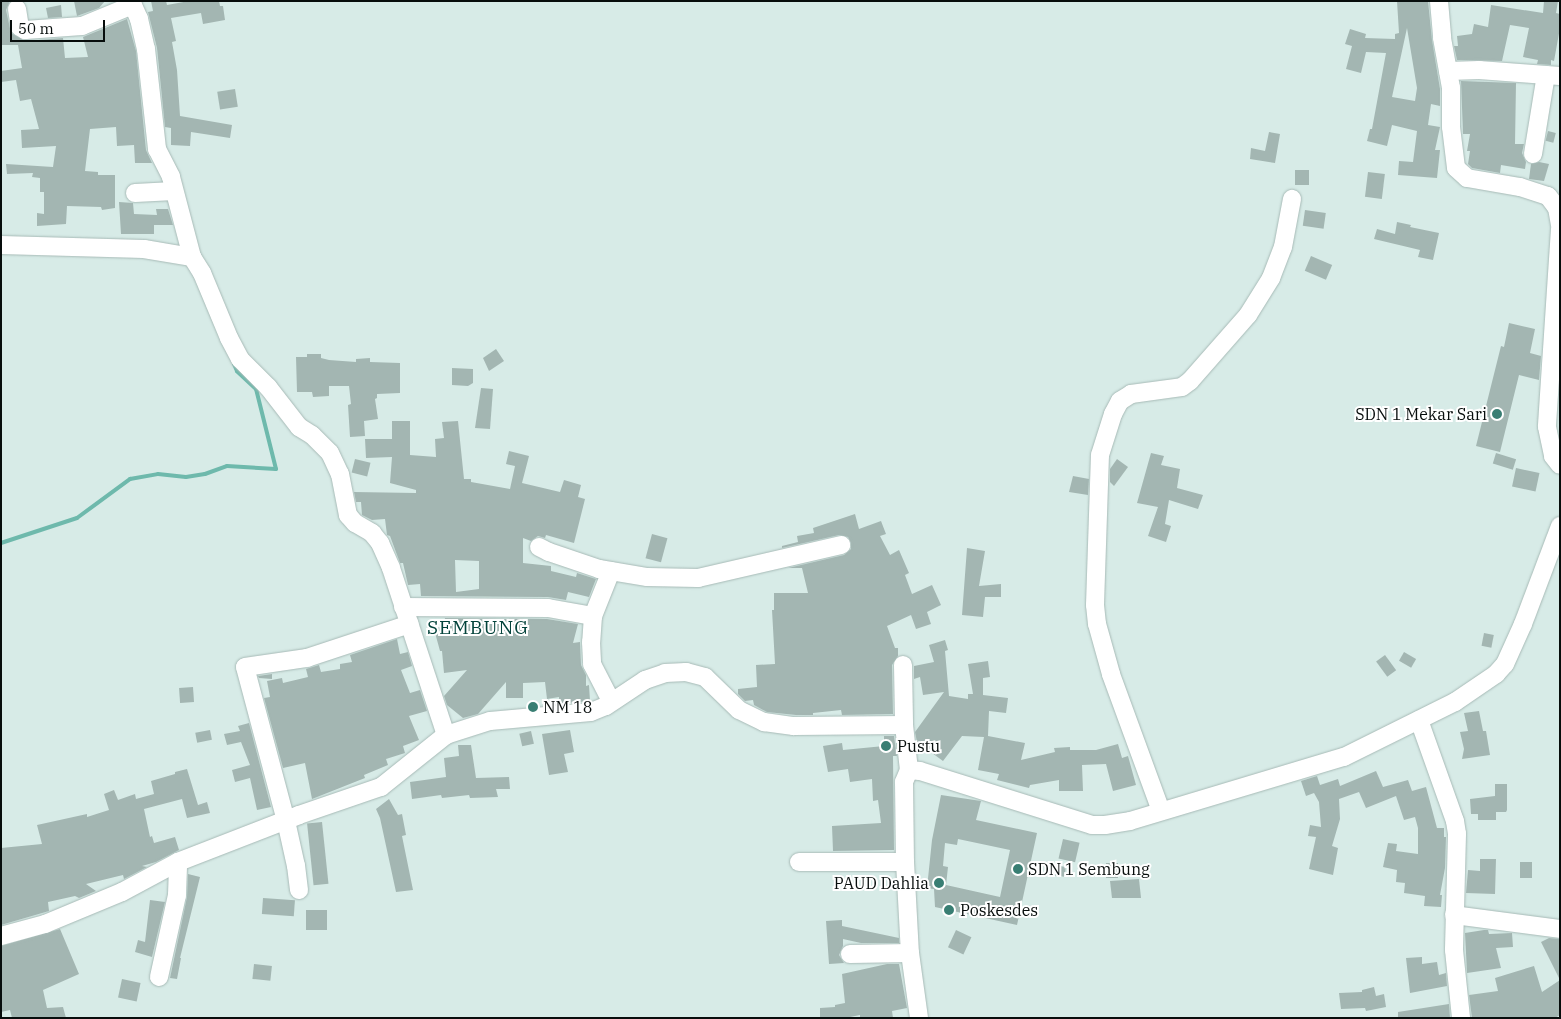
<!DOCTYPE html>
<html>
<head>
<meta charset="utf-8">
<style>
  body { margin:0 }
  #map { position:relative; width:1561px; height:1019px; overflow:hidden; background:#d7ebe7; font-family:"IBM Plex Serif",serif }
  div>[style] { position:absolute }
  .stream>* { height:4px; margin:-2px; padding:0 2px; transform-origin:2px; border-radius:2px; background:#6eb9ac }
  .building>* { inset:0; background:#a3b6b2; transform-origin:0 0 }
  .roads { filter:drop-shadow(0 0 1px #a7bab6) drop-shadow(0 0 1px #a7bab6) }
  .minor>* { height:18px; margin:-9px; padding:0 9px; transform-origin:9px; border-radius:9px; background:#fff }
  .dots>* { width:14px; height:14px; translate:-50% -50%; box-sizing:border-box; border:2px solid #fff; border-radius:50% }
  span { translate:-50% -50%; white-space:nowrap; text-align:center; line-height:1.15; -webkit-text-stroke:4px #fff; paint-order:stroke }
  .poi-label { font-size:16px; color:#070d0c }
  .right { translate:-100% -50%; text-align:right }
  .left { translate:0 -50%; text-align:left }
  .quarter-label { font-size:19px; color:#03433b; letter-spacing:1px }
  .frame { position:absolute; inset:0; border:2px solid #070d0c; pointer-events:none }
  .scale { position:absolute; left:10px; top:20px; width:95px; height:22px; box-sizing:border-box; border:2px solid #070d0c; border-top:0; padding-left:6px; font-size:15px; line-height:18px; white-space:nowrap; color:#070d0c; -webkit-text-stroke:4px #fff; paint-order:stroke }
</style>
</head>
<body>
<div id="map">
  <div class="stream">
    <i style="left:1px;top:543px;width:80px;rotate:-18.2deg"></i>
    <i style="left:77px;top:518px;width:66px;rotate:-36.3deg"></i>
    <i style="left:130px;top:479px;width:28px;rotate:-10deg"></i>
    <i style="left:158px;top:474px;width:28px;rotate:6deg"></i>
    <i style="left:186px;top:477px;width:19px;rotate:-9deg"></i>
    <i style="left:205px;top:474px;width:23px;rotate:-20deg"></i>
    <i style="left:227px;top:466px;width:49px;rotate:3.5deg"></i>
    <i style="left:276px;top:469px;width:82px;rotate:-104deg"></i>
    <i style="left:256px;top:389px;width:26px;rotate:-137deg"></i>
    <i style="left:237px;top:371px;width:8px;rotate:-113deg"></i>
  </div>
  <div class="building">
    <i style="clip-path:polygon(10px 1px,6px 10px,11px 33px,25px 41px,63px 38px,65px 58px,88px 57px,83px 37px,127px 19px,136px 51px,146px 150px,152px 163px,135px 163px,134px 145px,117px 146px,116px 127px,90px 129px,85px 171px,98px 172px,98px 175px,115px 175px,115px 208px,102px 210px,101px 207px,67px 206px,66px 224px,37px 226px,37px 213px,44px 214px,44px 192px,40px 192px,40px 178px,32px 177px,33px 173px,7px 174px,6px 164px,53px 167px,56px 146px,22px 148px,21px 130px,39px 129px,31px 99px,20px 101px,16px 80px,1px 82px,1px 71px,22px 68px,18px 45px,1px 45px,1px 2px)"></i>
    <i style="clip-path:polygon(74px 1px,105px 1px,99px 8px,77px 16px)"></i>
    <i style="clip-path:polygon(151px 1px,166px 1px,167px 5px,189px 1px,219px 1px,220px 6px,223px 6px,225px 20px,203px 24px,201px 13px,171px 18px,176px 41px,172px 42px,177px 70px,180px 116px,232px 125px,230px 138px,191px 132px,190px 146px,171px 145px,171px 128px,165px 127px,157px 48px,148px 12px,153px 11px)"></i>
    <i style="clip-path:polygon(evenodd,1397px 1px,1428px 1px,1432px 40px,1440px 89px,1440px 106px,1431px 104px,1428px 125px,1440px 127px,1435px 150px,1440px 150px,1437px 178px,1398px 175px,1399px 161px,1413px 162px,1417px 131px,1392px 125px,1387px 146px,1367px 141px,1370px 129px,1372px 129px,1386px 53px,1366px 52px,1361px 73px,1346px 69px,1352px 46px,1345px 44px,1350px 29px,1366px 34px,1365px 38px,1395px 39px,1395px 34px,1399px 33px,1397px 1px,1407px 28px,1417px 88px,1415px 101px,1392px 97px,1407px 28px)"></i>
    <i style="clip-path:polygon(1544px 1px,1558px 1px,1556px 13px,1560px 14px,1560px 28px,1554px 61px,1551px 60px,1551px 65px,1537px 64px,1538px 60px,1523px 57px,1529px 28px,1510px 25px,1502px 61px,1457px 60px,1454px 46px,1458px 46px,1457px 36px,1472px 34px,1474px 24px,1488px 27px,1491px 5px,1543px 13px)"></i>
    <i style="clip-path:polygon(61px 5px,62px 17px,48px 18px,46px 8px)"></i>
    <i style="clip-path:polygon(1461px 81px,1516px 83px,1515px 144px,1524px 144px,1522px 153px,1526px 162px,1525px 169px,1501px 165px,1500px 173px,1472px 168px,1468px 164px,1470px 151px,1467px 151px,1470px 134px,1463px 134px)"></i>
    <i style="left:235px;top:89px;width:18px;height:18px;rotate:81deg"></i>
    <i style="left:1548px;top:131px;width:8px;height:10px;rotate:14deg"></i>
    <i style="clip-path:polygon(1269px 132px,1280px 134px,1275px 163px,1250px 159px,1251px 148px,1265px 151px)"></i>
    <i style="clip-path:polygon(1539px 162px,1549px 164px,1544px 181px,1529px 179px,1531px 164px)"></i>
    <i style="left:1295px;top:170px;width:14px;height:15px"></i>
    <i style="left:1368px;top:172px;width:17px;height:25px;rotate:7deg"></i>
    <i style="clip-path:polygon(119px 202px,133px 203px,134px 214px,157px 215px,156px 209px,168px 209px,173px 225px,154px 225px,154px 234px,121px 234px)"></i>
    <i style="left:1305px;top:210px;width:21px;height:16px;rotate:8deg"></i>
    <i style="clip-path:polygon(1397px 222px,1411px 225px,1410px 227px,1439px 233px,1433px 260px,1418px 257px,1420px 250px,1374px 239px,1377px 229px,1395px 234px)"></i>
    <i style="left:1311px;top:256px;width:23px;height:16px;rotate:23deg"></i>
    <i style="clip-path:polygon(1509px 323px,1535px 329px,1530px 353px,1541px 356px,1539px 380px,1519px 375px,1500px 452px,1476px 446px,1501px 346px,1504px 347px)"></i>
    <i style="clip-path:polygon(496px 349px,504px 361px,489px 371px,483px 358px)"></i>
    <i style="clip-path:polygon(307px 354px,321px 354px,321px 358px,329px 360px,356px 362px,356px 359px,370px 358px,370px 362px,400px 363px,400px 393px,377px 394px,377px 398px,375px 399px,378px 419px,364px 421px,365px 436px,350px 437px,348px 405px,351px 404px,349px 386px,329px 386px,329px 396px,313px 397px,312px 392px,297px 392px,296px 357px,307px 357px)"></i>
    <i style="clip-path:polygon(452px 368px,473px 369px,473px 383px,468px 386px,452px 385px)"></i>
    <i style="clip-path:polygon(481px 388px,493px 389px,490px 429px,475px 428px)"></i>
    <i style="clip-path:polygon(evenodd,392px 421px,410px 421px,410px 455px,436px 457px,435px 439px,444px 438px,442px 422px,458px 421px,464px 479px,471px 479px,471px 482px,510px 489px,515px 466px,506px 464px,509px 451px,529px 456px,522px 483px,560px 492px,564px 480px,581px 485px,578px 497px,585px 499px,574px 543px,546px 535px,545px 538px,538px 536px,531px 541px,523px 538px,523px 563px,551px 566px,551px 571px,576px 577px,577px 573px,596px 579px,589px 597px,568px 592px,566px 600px,548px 597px,421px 596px,420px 584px,408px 585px,403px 563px,400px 563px,390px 536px,387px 535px,385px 519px,372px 520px,362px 515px,361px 502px,356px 502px,354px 492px,416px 493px,416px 490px,390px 483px,392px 457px,366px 458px,365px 439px,392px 439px,392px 421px,455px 560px,479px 561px,479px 589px,456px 592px,455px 560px)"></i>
    <i style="clip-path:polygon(1151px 453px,1164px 456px,1161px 465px,1180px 469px,1177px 488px,1203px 495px,1198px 509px,1169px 500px,1165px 524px,1171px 526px,1166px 542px,1148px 536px,1158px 507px,1137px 503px)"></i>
    <i style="left:1496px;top:453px;width:21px;height:11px;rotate:17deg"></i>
    <i style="left:355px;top:459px;width:16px;height:14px;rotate:14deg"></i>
    <i style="clip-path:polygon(1117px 459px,1128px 467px,1114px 486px,1110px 482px,1110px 469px)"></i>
    <i style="left:1516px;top:468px;width:24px;height:19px;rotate:12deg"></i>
    <i style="clip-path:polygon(1073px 476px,1089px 479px,1088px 495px,1069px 492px)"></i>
    <i style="clip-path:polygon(855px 514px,859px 529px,881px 521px,886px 534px,880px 536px,890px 555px,899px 550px,909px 573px,905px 575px,912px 594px,932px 585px,941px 605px,927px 612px,931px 624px,916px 629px,911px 615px,887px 626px,895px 648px,898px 648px,898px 656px,892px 665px,893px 714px,842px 715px,841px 710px,813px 713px,813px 715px,796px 715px,767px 712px,754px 705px,753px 700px,745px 701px,738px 694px,738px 689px,757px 687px,756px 665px,775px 664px,772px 610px,774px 610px,774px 593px,808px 593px,802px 568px,788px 568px,844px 555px,851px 549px,851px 543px,848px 537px,839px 535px,782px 548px,782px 546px,798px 542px,797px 536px,814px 533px,813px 528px)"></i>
    <i style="left:652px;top:534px;width:16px;height:25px;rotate:15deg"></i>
    <i style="clip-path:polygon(967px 548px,985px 551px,979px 586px,1001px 584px,1001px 597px,985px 597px,983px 617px,962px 615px)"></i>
    <i style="clip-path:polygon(445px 618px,547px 619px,578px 624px,573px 643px,580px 642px,581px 665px,586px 675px,586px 686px,589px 685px,590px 701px,559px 704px,559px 697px,547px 699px,545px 682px,523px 683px,523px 698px,506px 698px,506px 682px,478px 714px,463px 718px,447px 705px,444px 696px,467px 670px,444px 673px,442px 651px,440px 651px,434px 629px,444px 626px)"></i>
    <i style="left:1484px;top:633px;width:10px;height:13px;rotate:11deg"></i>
    <i style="clip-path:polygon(397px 639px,400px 654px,408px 652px,412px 666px,401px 670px,410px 693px,420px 690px,427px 711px,409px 716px,419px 740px,403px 746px,405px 753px,386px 759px,388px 765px,364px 775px,365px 778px,312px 799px,305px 763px,283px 768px,264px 698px,270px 697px,267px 681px,282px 678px,283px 683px,308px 677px,306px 669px,319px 665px,321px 672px,340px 669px,340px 664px,352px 662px,350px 655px)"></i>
    <i style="clip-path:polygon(945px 640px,948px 650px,945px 651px,949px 696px,968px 699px,968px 694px,973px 694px,968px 664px,988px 661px,990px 677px,983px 678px,983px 695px,1008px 698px,1006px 713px,989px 711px,988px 736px,1025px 743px,1021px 760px,1055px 752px,1054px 748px,1070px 747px,1070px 750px,1096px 750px,1118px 744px,1122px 758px,1128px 756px,1136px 785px,1113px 791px,1106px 764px,1082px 765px,1083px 791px,1059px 791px,1059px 780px,1030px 785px,1029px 788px,997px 780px,999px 774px,978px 770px,984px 737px,962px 736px,943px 761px,917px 742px,915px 732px,944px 692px,923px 695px,920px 677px,914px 679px,914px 666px,934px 662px,929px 645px)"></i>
    <i style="left:1404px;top:652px;width:14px;height:10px;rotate:30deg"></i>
    <i style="left:1385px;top:655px;width:19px;height:11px;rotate:54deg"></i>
    <i style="clip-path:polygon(272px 674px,272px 679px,259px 678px,258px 676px)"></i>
    <i style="left:193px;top:687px;width:15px;height:14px;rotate:86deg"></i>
    <i style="clip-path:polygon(1479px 711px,1483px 731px,1486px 731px,1490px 755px,1462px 759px,1464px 749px,1460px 732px,1468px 731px,1464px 713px)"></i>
    <i style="clip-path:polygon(249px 723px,271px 807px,257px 810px,250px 778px,235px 782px,232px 770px,250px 765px,241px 742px,227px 745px,224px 734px,240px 731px,238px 726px)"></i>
    <i style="left:210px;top:730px;width:10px;height:15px;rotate:79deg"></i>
    <i style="clip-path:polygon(570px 730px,574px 752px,564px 754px,568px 772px,549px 775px,542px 734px)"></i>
    <i style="left:531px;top:731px;width:13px;height:12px;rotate:77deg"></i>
    <i style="clip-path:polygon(884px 736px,894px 736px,896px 751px,897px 756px,893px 756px,894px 850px,833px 851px,832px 826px,881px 823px,878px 800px,873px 801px,872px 779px,850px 782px,848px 769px,828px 772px,823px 746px,842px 743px,843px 750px,884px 746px)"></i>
    <i style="clip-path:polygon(458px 745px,471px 745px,476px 778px,509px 777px,510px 789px,496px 789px,498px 797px,470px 798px,469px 795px,442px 798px,441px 795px,412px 799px,410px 782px,446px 777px,444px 758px,459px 756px)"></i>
    <i style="clip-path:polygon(187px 769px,198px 805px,207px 802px,210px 813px,187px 818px,182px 799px,144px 809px,150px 837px,152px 836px,154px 843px,175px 837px,179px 850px,156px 862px,142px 866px,147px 867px,126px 878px,124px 879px,123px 875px,86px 884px,96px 891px,79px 898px,75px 896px,48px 902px,49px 911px,1px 925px,1px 848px,42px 844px,37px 825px,87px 814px,87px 817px,109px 810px,104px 794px,114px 790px,118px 800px,135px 794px,136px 799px,154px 794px,151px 781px,175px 774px,175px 772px)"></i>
    <i style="clip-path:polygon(1376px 771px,1383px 787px,1408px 780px,1412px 791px,1426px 787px,1437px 828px,1444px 828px,1444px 837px,1446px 837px,1445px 868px,1440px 895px,1442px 895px,1441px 907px,1424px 906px,1425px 896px,1404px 893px,1405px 883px,1396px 882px,1397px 870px,1383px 867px,1388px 843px,1397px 844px,1396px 851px,1418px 854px,1418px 828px,1415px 817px,1404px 820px,1396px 796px,1366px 808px,1359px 792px,1339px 799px,1340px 819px,1332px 846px,1338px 848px,1333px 875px,1309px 869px,1316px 837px,1308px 836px,1310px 825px,1321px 827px,1319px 802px,1314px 793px,1306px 796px,1301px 781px,1317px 776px,1320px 785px,1338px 779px,1340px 786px)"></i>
    <i style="clip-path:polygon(1495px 784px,1507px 784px,1507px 810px,1506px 812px,1496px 812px,1496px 820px,1478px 820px,1478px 814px,1471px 814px,1470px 799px,1495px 796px)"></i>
    <i style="clip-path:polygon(evenodd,941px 795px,981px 801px,976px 820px,1037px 833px,1017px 925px,935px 907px,934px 889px,927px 888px,932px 840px,941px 795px,958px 839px,1010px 850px,1000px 897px,946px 885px,948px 867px,943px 866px,945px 843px,957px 845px,958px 839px)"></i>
    <i style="clip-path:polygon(389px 799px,398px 815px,402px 814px,406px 835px,402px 836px,413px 890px,396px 892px,380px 818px,376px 809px)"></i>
    <i style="left:322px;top:822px;width:62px;height:15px;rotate:84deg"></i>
    <i style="left:1063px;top:839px;width:17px;height:20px;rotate:13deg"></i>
    <i style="clip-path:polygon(1480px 859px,1496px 859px,1495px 894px,1466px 893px,1468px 870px,1480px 871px)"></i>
    <i style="left:1520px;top:862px;width:12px;height:16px"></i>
    <i style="left:1106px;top:863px;width:12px;height:15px"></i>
    <i style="left:1052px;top:865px;width:14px;height:10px;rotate:8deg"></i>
    <i style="clip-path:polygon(188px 874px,200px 877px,180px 958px,181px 958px,177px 979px,170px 978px,187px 897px)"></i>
    <i style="clip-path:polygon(1139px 879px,1141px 898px,1112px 898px,1110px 881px)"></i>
    <i style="left:263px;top:898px;width:32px;height:16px;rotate:4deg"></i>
    <i style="clip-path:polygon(150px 900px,165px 902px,152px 957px,135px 952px,138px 940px,145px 942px)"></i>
    <i style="left:306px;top:910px;width:21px;height:20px"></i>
    <i style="clip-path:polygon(842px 920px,842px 926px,899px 938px,899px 943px,861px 943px,843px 939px,843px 946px,839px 955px,844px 963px,829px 964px,826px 921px)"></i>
    <i style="clip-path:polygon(60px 929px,79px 974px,43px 990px,47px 1008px,63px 1007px,66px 1018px,12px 1018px,10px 1010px,1px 1012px,1px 946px)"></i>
    <i style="left:956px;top:930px;width:17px;height:19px;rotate:25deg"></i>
    <i style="clip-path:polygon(1484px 930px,1488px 930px,1489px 934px,1512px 933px,1513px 947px,1496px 948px,1501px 968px,1467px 973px,1465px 933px)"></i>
    <i style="clip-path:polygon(1549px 938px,1560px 939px,1560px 1015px,1555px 1018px,1472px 1018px,1469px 995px,1498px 991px,1495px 978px,1534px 966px,1542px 992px,1560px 980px,1541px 942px)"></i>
    <i style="clip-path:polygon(1422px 957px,1422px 964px,1437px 962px,1439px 975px,1446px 973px,1447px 986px,1410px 993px,1406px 958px)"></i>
    <i style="left:254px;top:964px;width:18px;height:15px;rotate:6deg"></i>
    <i style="clip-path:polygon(887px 964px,899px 964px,907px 1008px,892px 1011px,893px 1018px,860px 1018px,860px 1015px,845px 1018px,820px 1018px,820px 1008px,835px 1007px,835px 1005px,845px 1003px,842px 974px)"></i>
    <i style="left:122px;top:979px;width:19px;height:19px;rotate:12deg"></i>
    <i style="clip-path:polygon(1374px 987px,1376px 996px,1384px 994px,1386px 1007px,1366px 1011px,1365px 1008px,1341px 1009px,1339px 993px,1362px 992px,1362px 990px)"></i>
    <i style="clip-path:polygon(1449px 1004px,1450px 1018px,1398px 1018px,1398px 1012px)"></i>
  </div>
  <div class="roads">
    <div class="minor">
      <i style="left:131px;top:1px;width:20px;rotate:66deg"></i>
      <i style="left:139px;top:19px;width:31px;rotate:77deg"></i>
      <i style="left:146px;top:49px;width:101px;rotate:83.7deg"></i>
      <i style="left:157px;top:149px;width:31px;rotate:63deg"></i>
      <i style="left:171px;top:177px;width:83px;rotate:75.3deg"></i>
      <i style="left:192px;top:257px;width:19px;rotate:58deg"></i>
      <i style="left:202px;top:273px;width:70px;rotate:67.4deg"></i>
      <i style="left:229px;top:338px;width:24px;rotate:62deg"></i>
      <i style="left:240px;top:359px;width:40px;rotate:45deg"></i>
      <i style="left:268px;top:387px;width:51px;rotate:52.2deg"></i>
      <i style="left:299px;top:427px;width:15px;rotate:32deg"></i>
      <i style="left:312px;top:435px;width:25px;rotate:45deg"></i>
      <i style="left:330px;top:453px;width:23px;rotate:65deg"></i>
      <i style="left:340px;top:474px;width:42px;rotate:79deg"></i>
      <i style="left:348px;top:515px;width:11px;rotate:49deg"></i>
      <i style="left:355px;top:523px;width:20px;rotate:30deg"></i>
      <i style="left:372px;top:533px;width:13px;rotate:51deg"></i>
      <i style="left:380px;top:543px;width:27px;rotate:66deg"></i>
      <i style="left:391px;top:568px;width:176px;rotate:71.8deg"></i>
      <i style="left:1439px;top:1px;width:37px;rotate:85deg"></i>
      <i style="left:1442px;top:38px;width:51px;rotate:79.8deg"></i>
      <i style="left:1451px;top:88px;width:39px;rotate:90deg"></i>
      <i style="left:1451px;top:127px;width:41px;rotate:83deg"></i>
      <i style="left:1456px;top:168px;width:15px;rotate:42deg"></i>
      <i style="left:1467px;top:178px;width:54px;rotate:9.6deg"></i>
      <i style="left:1520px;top:187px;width:29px;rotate:18deg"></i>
      <i style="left:1548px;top:196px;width:15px;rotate:53deg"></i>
      <i style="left:1557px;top:208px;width:17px;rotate:80deg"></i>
      <i style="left:17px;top:9px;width:18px;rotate:81deg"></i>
      <i style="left:20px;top:27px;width:6px;rotate:31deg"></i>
      <i style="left:25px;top:30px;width:57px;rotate:-4deg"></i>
      <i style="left:82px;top:26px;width:55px;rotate:-22.4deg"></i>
      <i style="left:1448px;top:71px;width:31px;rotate:-2deg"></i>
      <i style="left:1479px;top:70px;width:81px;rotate:4.2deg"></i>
      <i style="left:1533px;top:154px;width:80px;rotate:-80.7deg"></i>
      <i style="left:135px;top:193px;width:39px;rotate:-3deg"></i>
      <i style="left:1560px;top:229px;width:198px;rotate:93.8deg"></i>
      <i style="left:1547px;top:427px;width:30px;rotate:78deg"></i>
      <i style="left:1553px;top:456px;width:11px;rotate:52deg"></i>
      <i style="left:1px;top:245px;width:143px;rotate:1.6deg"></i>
      <i style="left:144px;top:249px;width:49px;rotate:9.5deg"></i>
      <i style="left:539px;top:547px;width:11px;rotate:27deg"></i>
      <i style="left:549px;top:552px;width:53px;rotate:18.8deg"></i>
      <i style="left:599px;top:569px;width:49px;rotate:9.5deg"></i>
      <i style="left:647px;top:577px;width:51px;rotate:1.1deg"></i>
      <i style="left:698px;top:578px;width:147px;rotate:-13deg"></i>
      <i style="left:611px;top:571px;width:48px;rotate:111.8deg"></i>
      <i style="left:593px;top:616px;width:26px;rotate:94deg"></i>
      <i style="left:591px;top:642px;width:22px;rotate:87deg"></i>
      <i style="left:592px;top:664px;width:42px;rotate:62.8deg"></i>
      <i style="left:403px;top:607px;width:145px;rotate:0.4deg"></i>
      <i style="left:548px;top:608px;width:46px;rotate:10.1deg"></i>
      <i style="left:903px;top:665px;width:60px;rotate:89deg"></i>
      <i style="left:1419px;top:720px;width:107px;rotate:70.4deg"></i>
      <i style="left:1455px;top:821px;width:13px;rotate:81deg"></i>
      <i style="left:1457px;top:834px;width:116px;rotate:91.5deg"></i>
      <i style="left:1454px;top:950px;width:68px;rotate:84.1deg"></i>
      <i style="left:909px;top:770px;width:11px;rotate:5deg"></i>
      <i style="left:920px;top:771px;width:180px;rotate:17.4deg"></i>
      <i style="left:1092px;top:825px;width:13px"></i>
      <i style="left:1105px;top:825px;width:25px;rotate:-9deg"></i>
      <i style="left:1130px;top:821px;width:223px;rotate:-16.7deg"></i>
      <i style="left:1344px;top:757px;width:124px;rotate:-26.4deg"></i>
      <i style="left:1455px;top:702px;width:50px;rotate:-34.3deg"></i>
      <i style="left:1496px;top:674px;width:13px;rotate:-48deg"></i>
      <i style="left:1505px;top:664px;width:44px;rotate:-65.8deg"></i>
      <i style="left:1523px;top:624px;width:105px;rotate:-69.3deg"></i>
      <i style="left:1161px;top:811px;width:146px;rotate:-110.1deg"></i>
      <i style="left:1111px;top:674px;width:52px;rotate:-105.6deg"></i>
      <i style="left:1097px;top:624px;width:19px;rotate:-96deg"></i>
      <i style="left:1095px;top:605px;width:150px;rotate:-88.1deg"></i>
      <i style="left:1100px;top:455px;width:43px;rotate:-72.4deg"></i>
      <i style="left:1113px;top:414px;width:15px;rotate:-62deg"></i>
      <i style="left:1120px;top:401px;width:13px;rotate:-32deg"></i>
      <i style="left:1131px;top:394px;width:51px;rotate:-7.8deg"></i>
      <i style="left:1182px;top:387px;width:10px;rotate:-37deg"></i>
      <i style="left:1190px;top:381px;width:88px;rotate:-48.7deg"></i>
      <i style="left:1248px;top:315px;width:44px;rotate:-58.1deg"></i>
      <i style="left:1271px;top:278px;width:33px;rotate:-69deg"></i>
      <i style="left:1283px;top:247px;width:49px;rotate:-79.4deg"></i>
      <i style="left:799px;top:862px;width:106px"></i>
      <i style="left:299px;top:890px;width:24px;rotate:-97deg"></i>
      <i style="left:296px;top:866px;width:46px;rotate:-102.5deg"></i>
      <i style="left:286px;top:821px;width:159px;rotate:-104.9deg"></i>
      <i style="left:245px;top:667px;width:63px;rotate:-8.3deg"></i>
      <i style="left:307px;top:658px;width:108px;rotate:-18.3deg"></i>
      <i style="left:1454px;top:915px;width:107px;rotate:7.5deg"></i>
      <i style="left:1px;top:936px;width:46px;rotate:-15.3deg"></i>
      <i style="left:45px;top:924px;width:83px;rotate:-22.6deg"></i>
      <i style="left:122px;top:892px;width:64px;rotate:-28.2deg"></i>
      <i style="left:178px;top:862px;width:130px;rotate:-21.2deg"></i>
      <i style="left:299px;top:815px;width:87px;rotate:-18.9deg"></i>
      <i style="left:381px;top:787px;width:83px;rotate:-38.7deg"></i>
      <i style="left:446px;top:735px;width:46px;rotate:-17.7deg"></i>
      <i style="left:490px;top:721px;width:101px;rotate:-5.1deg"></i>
      <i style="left:591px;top:712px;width:16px;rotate:-22deg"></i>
      <i style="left:606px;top:706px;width:47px;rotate:-33.7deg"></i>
      <i style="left:645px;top:680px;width:21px;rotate:-19deg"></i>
      <i style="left:665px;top:673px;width:21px;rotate:-3deg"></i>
      <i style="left:686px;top:672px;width:20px;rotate:15deg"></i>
      <i style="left:705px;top:677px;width:47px;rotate:44.1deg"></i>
      <i style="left:739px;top:710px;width:28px;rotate:26deg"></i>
      <i style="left:764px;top:722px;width:30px;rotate:8deg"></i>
      <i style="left:794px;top:726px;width:110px;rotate:-0.5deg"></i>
      <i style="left:904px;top:725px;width:45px;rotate:83.7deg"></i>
      <i style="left:909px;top:770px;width:13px;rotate:113deg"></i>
      <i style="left:904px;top:782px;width:80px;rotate:89.3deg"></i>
      <i style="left:905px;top:862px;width:91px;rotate:86.9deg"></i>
      <i style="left:910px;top:953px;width:66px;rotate:82.1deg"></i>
      <i style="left:850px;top:954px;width:60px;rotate:-1deg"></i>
      <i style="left:159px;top:977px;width:84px;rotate:-77.6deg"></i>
      <i style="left:177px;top:895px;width:33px;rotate:-88deg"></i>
    </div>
  </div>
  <div class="dots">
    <i style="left:1497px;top:414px;background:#397e73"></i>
    <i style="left:533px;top:707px;background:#397e73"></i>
    <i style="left:886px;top:746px;background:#397e73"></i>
    <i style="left:1018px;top:869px;background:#397e73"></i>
    <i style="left:939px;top:883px;background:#397e73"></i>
    <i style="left:949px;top:910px;background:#397e73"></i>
  </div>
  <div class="poi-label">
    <span class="right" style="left:1487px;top:414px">SDN 1 Mekar Sari</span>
    <span class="left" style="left:543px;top:707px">NM 18</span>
    <span class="left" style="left:897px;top:746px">Pustu</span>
    <span class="left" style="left:1028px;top:869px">SDN 1 Sembung</span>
    <span class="right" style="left:929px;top:883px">PAUD Dahlia</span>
    <span class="left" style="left:960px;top:910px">Poskesdes</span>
  </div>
  <div class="quarter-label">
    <span style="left:478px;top:628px">SEMBUNG</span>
  </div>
  <div class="frame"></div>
  <div class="scale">50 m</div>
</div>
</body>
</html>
